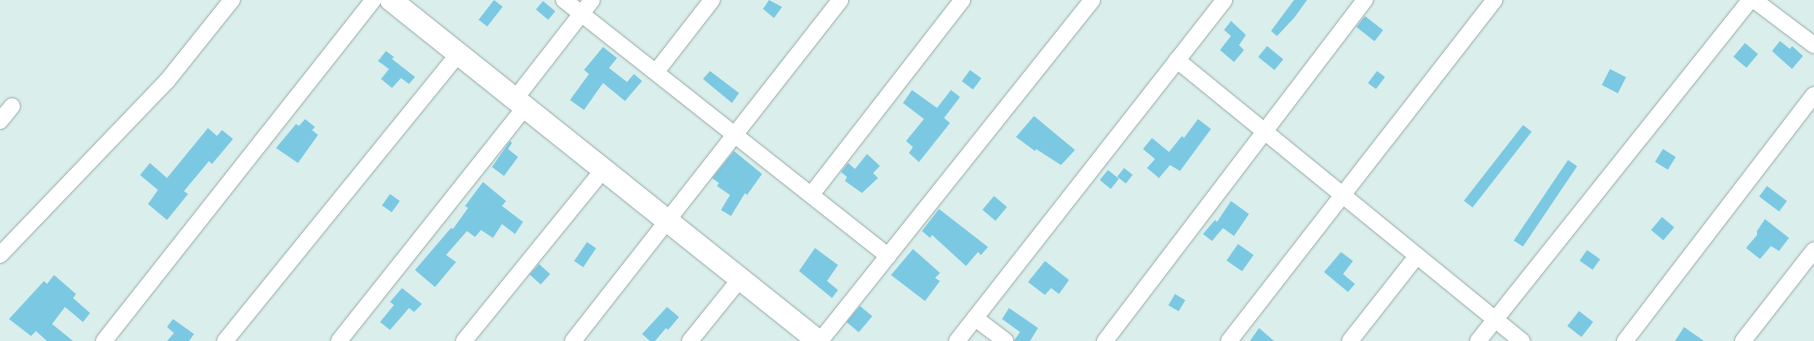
<!DOCTYPE html>
<html>
<head>
<meta charset="utf-8">
<style>
  body { margin:0 }
  #map { position:relative; width:1814px; height:341px; overflow:hidden; background:#daeeeb; font-family:Mulish,sans-serif }
  div>[style] { position:absolute }
  .building>* { inset:0; background:#7ac8e2; transform-origin:0 0 }
  .roads { filter:drop-shadow(0 0 1px #97a9a7) drop-shadow(0 0 1px #97a9a7) }
  .street>* { height:16px; margin:-8px; padding:0 8px; transform-origin:8px; border-radius:8px; background:#fff }
  .secondary>* { height:22px; margin:-11px; padding:0 11px; transform-origin:11px; border-radius:11px; background:#fff }
  span { translate:-50% -50%; white-space:nowrap; text-align:center; line-height:1.15; -webkit-text-stroke:3px #e7fbf8; paint-order:stroke }
</style>
</head>
<body>
<div id="map">
  <div class="building">
    <i style="left:494px;top:0;width:11px;height:25px;rotate:38deg"></i>
    <i style="clip-path:polygon(769px 0,782px 7px,774px 18px,763px 9px)"></i>
    <i style="clip-path:polygon(1294px 0,1307px 0,1294px 18px,1277px 36px,1271px 31px)"></i>
    <i style="left:543px;top:1px;width:16px;height:11px;rotate:40deg"></i>
    <i style="left:1365px;top:16px;width:23px;height:14px;rotate:38deg"></i>
    <i style="clip-path:polygon(1231px 21px,1246px 35px,1239px 45px,1244px 50px,1234px 62px,1220px 50px,1231px 36px,1224px 30px)"></i>
    <i style="clip-path:polygon(1780px 41px,1790px 49px,1792px 46px,1803px 56px,1792px 69px,1772px 51px)"></i>
    <i style="left:1745px;top:43px;width:17px;height:18px;rotate:40deg"></i>
    <i style="left:1267px;top:46px;width:21px;height:14px;rotate:39deg"></i>
    <i style="clip-path:polygon(603px 47px,617px 58px,609px 68px,627px 82px,634px 74px,642px 81px,625px 101px,603px 83px,584px 110px,570px 100px,589px 74px,584px 70px)"></i>
    <i style="clip-path:polygon(386px 51px,394px 57px,392px 59px,415px 77px,409px 84px,401px 78px,392px 88px,381px 79px,389px 69px,378px 61px)"></i>
    <i style="left:1610px;top:69px;width:18px;height:18px;rotate:27deg"></i>
    <i style="left:970px;top:70px;width:14px;height:14px;rotate:36deg"></i>
    <i style="clip-path:polygon(710px 71px,739px 93px,732px 103px,703px 79px)"></i>
    <i style="left:1377px;top:71px;width:10px;height:15px;rotate:37deg"></i>
    <i style="clip-path:polygon(912px 90px,937px 108px,951px 90px,960px 97px,944px 118px,950px 123px,919px 162px,909px 153px,913px 147px,906px 141px,924px 119px,903px 103px)"></i>
    <i style="clip-path:polygon(1034px 116px,1075px 150px,1061px 165px,1036px 149px,1035px 151px,1016px 137px)"></i>
    <i style="clip-path:polygon(305px 119px,315px 127px,312px 130px,318px 135px,298px 163px,276px 148px,296px 124px,299px 126px)"></i>
    <i style="clip-path:polygon(1198px 119px,1211px 129px,1180px 171px,1170px 165px,1159px 178px,1147px 168px,1155px 159px,1143px 149px,1152px 138px,1169px 152px,1182px 136px,1184px 138px)"></i>
    <i style="left:1523px;top:125px;width:11px;height:96px;rotate:38deg"></i>
    <i style="clip-path:polygon(208px 128px,217px 136px,222px 130px,233px 139px,212px 164px,209px 161px,184px 191px,188px 194px,167px 220px,148px 204px,158px 190px,140px 175px,150px 163px,167px 178px)"></i>
    <i style="clip-path:polygon(510px 141px,512px 143px,508px 149px,518px 157px,504px 176px,492px 167px)"></i>
    <i style="left:1663px;top:149px;width:15px;height:15px;rotate:32deg"></i>
    <i style="clip-path:polygon(734px 151px,762px 174px,747px 195px,745px 193px,731px 216px,721px 210px,730px 195px,717px 186px,719px 183px,712px 178px)"></i>
    <i style="clip-path:polygon(867px 154px,880px 166px,873px 173px,878px 178px,862px 193px,845px 181px,847px 177px,841px 172px,848px 163px,855px 169px)"></i>
    <i style="left:1568px;top:160px;width:11px;height:97px;rotate:34deg"></i>
    <i style="left:1124px;top:168px;width:11px;height:11px;rotate:38deg"></i>
    <i style="left:1108px;top:170px;width:14px;height:13px;rotate:39deg"></i>
    <i style="clip-path:polygon(483px 182px,506px 201px,502px 206px,523px 222px,515px 234px,502px 224px,493px 238px,481px 230px,475px 237px,467px 231px,446px 255px,456px 262px,435px 287px,415px 270px,451px 228px,453px 229px,468px 208px,465px 206px)"></i>
    <i style="left:1767px;top:186px;width:25px;height:13px;rotate:37deg"></i>
    <i style="left:390px;top:194px;width:12px;height:14px;rotate:35deg"></i>
    <i style="left:994px;top:196px;width:17px;height:18px;rotate:40deg"></i>
    <i style="clip-path:polygon(1231px 201px,1249px 214px,1234px 236px,1223px 228px,1212px 241px,1203px 234px,1215px 220px,1217px 222px)"></i>
    <i style="clip-path:polygon(939px 209px,988px 247px,981px 255px,978px 252px,966px 266px,932px 235px,930px 238px,922px 231px)"></i>
    <i style="left:1662px;top:217px;width:16px;height:17px;rotate:40deg"></i>
    <i style="clip-path:polygon(1765px 219px,1789px 238px,1779px 251px,1771px 246px,1760px 259px,1746px 248px,1757px 235px,1757px 231px)"></i>
    <i style="left:587px;top:242px;width:11px;height:23px;rotate:34deg"></i>
    <i style="left:1238px;top:244px;width:19px;height:20px;rotate:35deg"></i>
    <i style="clip-path:polygon(815px 248px,838px 265px,827px 281px,838px 290px,832px 298px,799px 271px)"></i>
    <i style="clip-path:polygon(913px 249px,940px 273px,935px 278px,940px 281px,925px 301px,891px 275px)"></i>
    <i style="left:1587px;top:250px;width:16px;height:13px;rotate:35deg"></i>
    <i style="clip-path:polygon(1341px 252px,1353px 261px,1343px 274px,1355px 284px,1348px 292px,1324px 272px)"></i>
    <i style="clip-path:polygon(1045px 261px,1069px 280px,1059px 294px,1051px 288px,1045px 295px,1028px 282px)"></i>
    <i style="left:539px;top:264px;width:15px;height:14px;rotate:42deg"></i>
    <i style="clip-path:polygon(54px 275px,76px 294px,73px 298px,90px 313px,83px 322px,65px 307px,52px 324px,73px 341px,47px 341px,36px 331px,31px 336px,9px 319px,44px 281px,47px 284px)"></i>
    <i style="clip-path:polygon(402px 288px,422px 304px,414px 312px,409px 308px,390px 330px,380px 322px,394px 305px,390px 302px)"></i>
    <i style="left:1175px;top:294px;width:12px;height:13px;rotate:31deg"></i>
    <i style="left:860px;top:306px;width:16px;height:21px;rotate:40deg"></i>
    <i style="clip-path:polygon(667px 307px,679px 317px,668px 330px,666px 328px,655px 341px,650px 341px,642px 334px)"></i>
    <i style="clip-path:polygon(1009px 308px,1038px 328px,1030px 341px,1014px 341px,1020px 332px,1002px 319px)"></i>
    <i style="left:1579px;top:311px;width:18px;height:19px;rotate:38deg"></i>
    <i style="clip-path:polygon(173px 319px,194px 334px,189px 341px,167px 341px,174px 333px,167px 327px)"></i>
    <i style="clip-path:polygon(1684px 327px,1704px 341px,1675px 341px)"></i>
    <i style="clip-path:polygon(1259px 328px,1274px 341px,1250px 341px)"></i>
  </div>
  <div class="roads">
    <div class="street">
      <i style="left:564px;top:0;width:413px;rotate:38.3deg"></i>
      <i style="left:1754px;top:0;width:75px;rotate:36.9deg"></i>
      <i style="left:1177px;top:60px;width:445px;rotate:39.2deg"></i>
      <i style="left:656px;top:72px;width:91px;rotate:-52.1deg"></i>
      <i style="left:515px;top:99px;width:125px;rotate:-52.1deg"></i>
      <i style="left:0;top:121px;width:19px;rotate:-51deg"></i>
      <i style="left:811px;top:195px;width:247px;rotate:-52.2deg"></i>
      <i style="left:0;top:255px;width:241px;rotate:-46.2deg"></i>
      <i style="left:167px;top:81px;width:104px;rotate:-51.3deg"></i>
      <i style="left:975px;top:318px;width:38px;rotate:37deg"></i>
      <i style="left:104px;top:341px;width:434px;rotate:-51.7deg"></i>
      <i style="left:225px;top:341px;width:370px;rotate:-50.9deg"></i>
      <i style="left:339px;top:341px;width:299px;rotate:-51.5deg"></i>
      <i style="left:464px;top:341px;width:220px;rotate:-50.9deg"></i>
      <i style="left:573px;top:341px;width:433px;rotate:-51.9deg"></i>
      <i style="left:690px;top:341px;width:80px;rotate:-51.1deg"></i>
      <i style="left:820px;top:341px;width:436px;rotate:-51.4deg"></i>
      <i style="left:957px;top:341px;width:433px;rotate:-51.9deg"></i>
      <i style="left:1105px;top:341px;width:429px;rotate:-52.7deg"></i>
      <i style="left:1229px;top:341px;width:432px;rotate:-52.1deg"></i>
      <i style="left:1350px;top:341px;width:108px;rotate:-51.8deg"></i>
      <i style="left:1478px;top:341px;width:436px;rotate:-51.4deg"></i>
      <i style="left:1625px;top:341px;width:310px;rotate:-52.5deg"></i>
      <i style="left:1743px;top:341px;width:115px;rotate:-52deg"></i>
    </div>
    <div class="secondary">
      <i style="left:391px;top:0;width:546px;rotate:38.61deg"></i>
    </div>
  </div>
</div>
</body>
</html>
